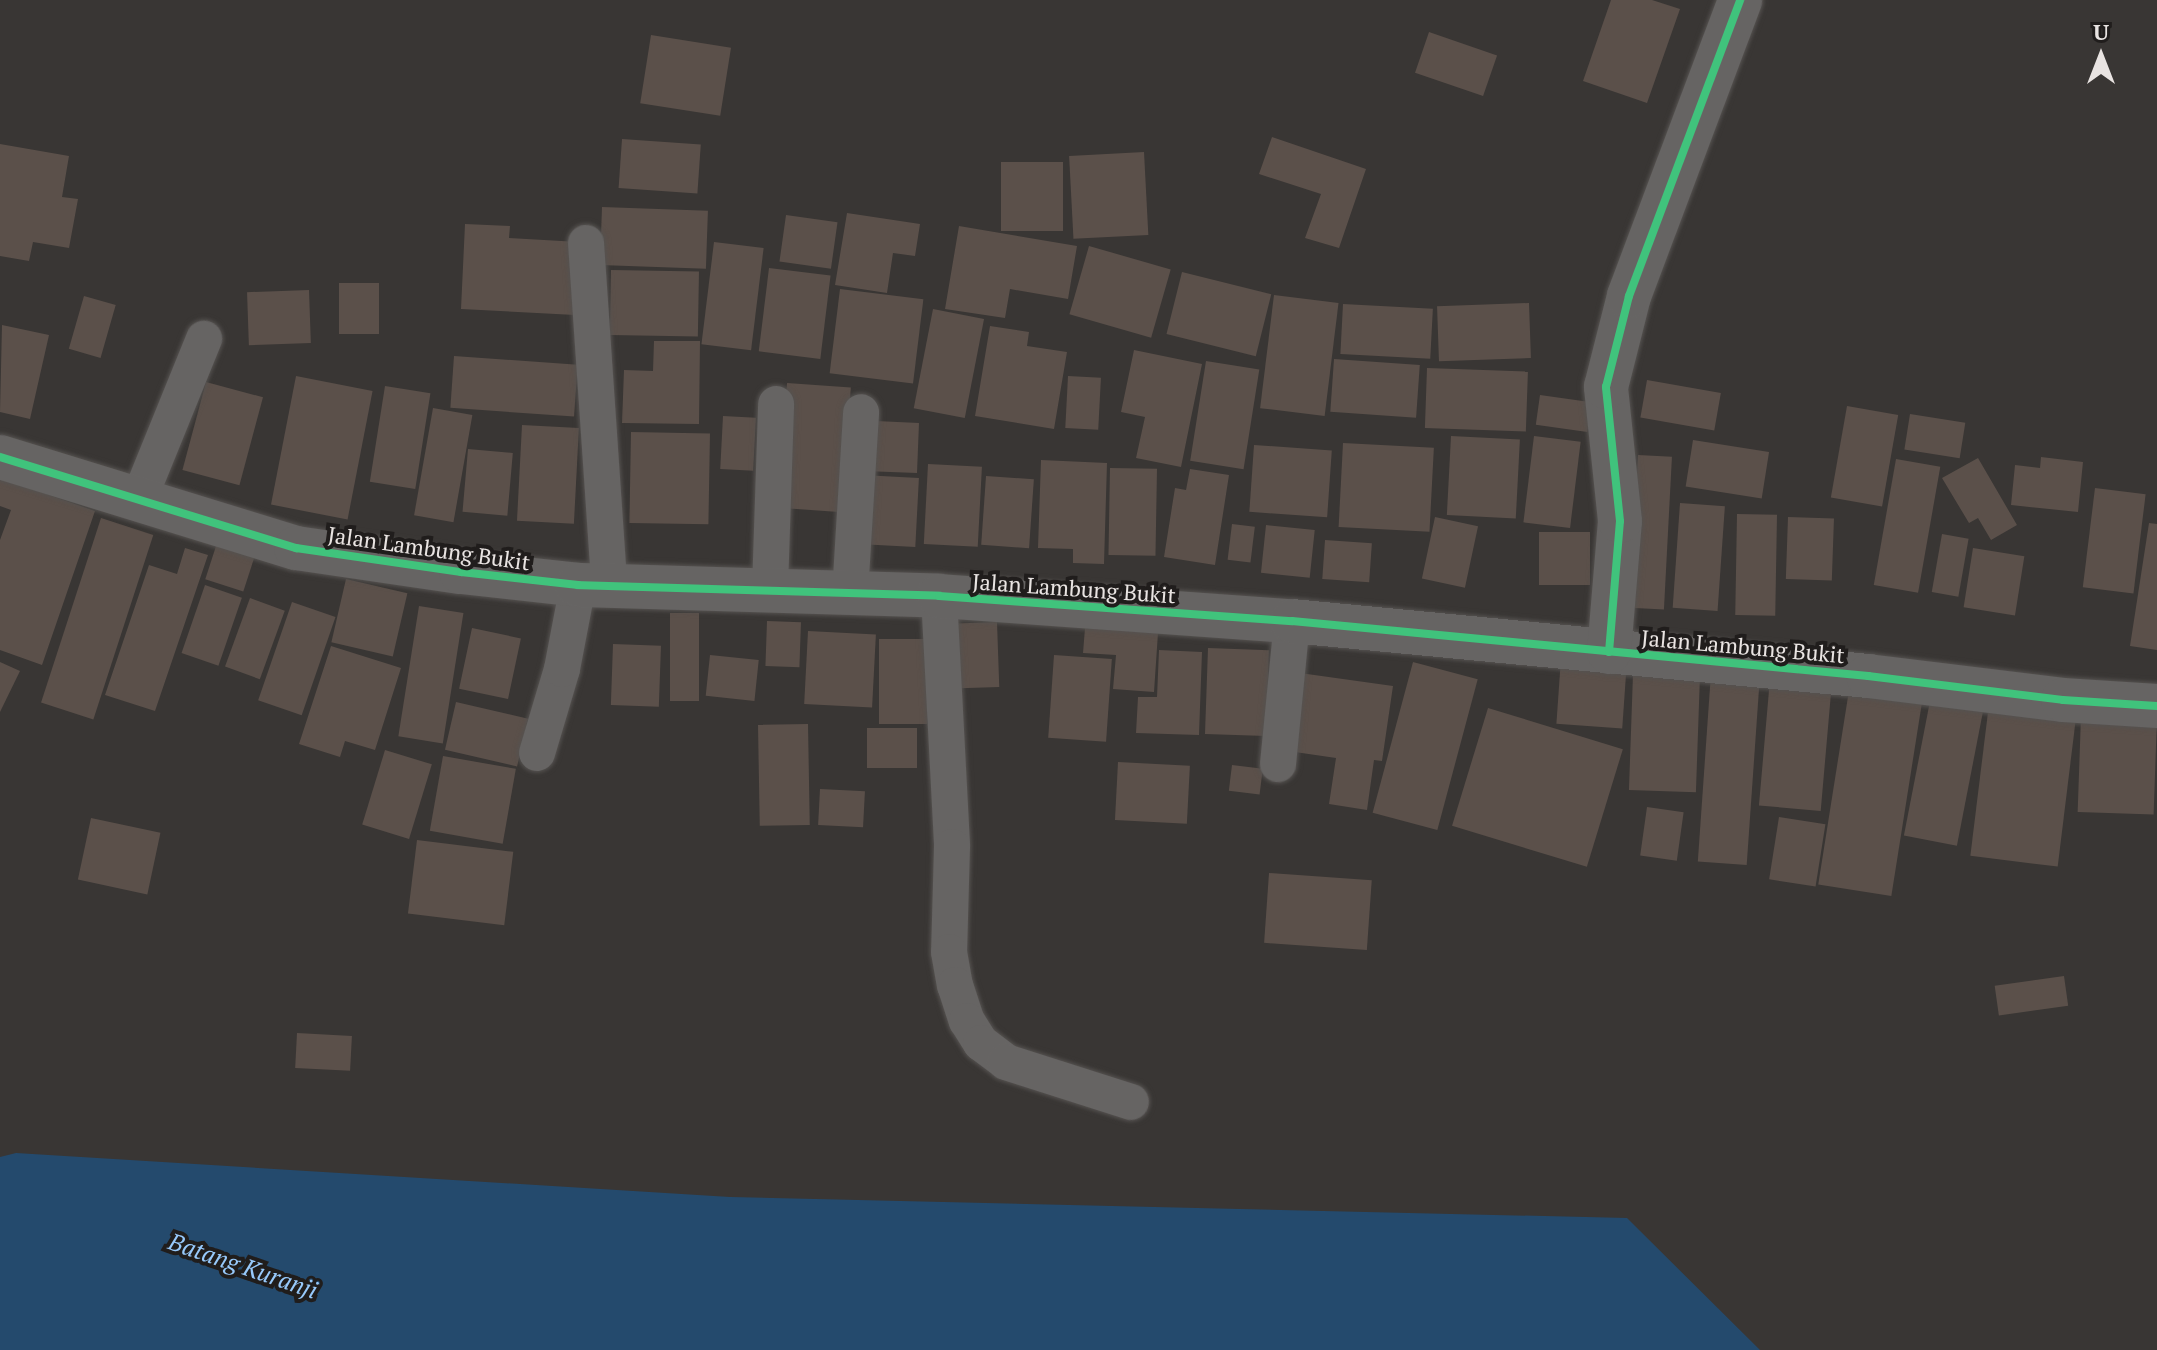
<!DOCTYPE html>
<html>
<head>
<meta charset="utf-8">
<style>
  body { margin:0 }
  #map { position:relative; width:2157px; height:1350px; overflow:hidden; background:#393634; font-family:"PT Serif",serif }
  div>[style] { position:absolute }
  .water>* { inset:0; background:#244a6d }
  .building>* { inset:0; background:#5b504a; transform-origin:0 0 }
  .roads { filter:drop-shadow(0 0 2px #555250) drop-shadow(0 0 2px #555250) }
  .street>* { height:36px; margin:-18px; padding:0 18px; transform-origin:18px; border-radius:18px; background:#666463 }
  .secondary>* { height:44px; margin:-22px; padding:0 22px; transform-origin:22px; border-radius:22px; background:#666463 }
  .cycleway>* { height:8px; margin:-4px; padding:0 4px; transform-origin:4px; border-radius:4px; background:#40c37c }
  span { translate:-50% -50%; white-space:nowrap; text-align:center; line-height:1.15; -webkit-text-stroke:8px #201d1c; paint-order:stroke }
  .street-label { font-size:22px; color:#e9e4e2 }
  .water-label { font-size:24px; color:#97c9fb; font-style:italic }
  .north { position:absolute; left:2061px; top:16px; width:80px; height:80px; -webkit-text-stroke:6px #201d1c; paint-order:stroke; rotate:0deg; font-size:22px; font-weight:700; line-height:32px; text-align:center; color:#e9e4e2 }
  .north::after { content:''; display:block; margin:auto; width:28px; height:36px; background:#e9e4e2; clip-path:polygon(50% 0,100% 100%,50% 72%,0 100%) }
</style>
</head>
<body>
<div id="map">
  <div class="water">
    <i style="clip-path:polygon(16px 1153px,730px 1197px,1627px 1218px,1760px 1350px,0 1350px,0 1157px)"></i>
  </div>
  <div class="building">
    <i style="clip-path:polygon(1611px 0,1652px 0,1680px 9px,1647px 103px,1583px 81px)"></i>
    <i style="left:1429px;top:32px;width:72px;height:43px;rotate:19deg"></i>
    <i style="left:651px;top:35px;width:81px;height:69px;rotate:9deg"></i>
    <i style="clip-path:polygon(1272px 137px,1366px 169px,1339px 248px,1305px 238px,1321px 194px,1259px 174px)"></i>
    <i style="left:622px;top:139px;width:79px;height:49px;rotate:4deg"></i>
    <i style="clip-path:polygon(0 144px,69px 156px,62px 197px,78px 199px,69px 248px,33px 242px,29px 261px,0 256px)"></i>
    <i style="left:1144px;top:152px;width:83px;height:75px;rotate:87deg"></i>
    <i style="left:1001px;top:162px;width:62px;height:69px"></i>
    <i style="left:602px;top:207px;width:106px;height:58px;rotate:2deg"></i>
    <i style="clip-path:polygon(847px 213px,920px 224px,915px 256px,893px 253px,887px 293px,835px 285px)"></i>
    <i style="left:786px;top:215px;width:52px;height:47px;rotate:8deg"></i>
    <i style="clip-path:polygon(465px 224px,510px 226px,509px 238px,579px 242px,575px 315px,461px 309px)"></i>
    <i style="clip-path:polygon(959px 226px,1077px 246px,1068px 299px,1010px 289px,1005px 318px,945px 309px)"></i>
    <i style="left:714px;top:242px;width:50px;height:103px;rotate:7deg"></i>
    <i style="left:1089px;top:246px;width:85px;height:71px;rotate:16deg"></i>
    <i style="left:769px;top:268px;width:62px;height:84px;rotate:7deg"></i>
    <i style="left:611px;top:270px;width:88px;height:65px;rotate:1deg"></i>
    <i style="left:1182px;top:272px;width:92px;height:64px;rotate:14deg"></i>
    <i style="left:339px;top:283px;width:40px;height:51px"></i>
    <i style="left:840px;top:289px;width:84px;height:85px;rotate:7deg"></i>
    <i style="left:309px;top:290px;width:53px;height:62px;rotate:88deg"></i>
    <i style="left:1274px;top:295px;width:65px;height:114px;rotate:7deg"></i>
    <i style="left:84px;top:296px;width:33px;height:55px;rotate:16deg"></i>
    <i style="left:1529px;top:303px;width:55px;height:92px;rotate:88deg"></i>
    <i style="left:1343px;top:304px;width:90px;height:50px;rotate:3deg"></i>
    <i style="left:933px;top:309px;width:52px;height:101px;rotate:11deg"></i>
    <i style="clip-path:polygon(2px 325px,49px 335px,30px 419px,0 412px)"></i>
    <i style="clip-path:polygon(990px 326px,1029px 332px,1027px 346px,1067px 352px,1054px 429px,975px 416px)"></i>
    <i style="clip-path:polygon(654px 341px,700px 341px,699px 424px,622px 423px,624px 370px,653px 371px)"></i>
    <i style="clip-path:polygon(1134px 350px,1202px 364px,1181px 467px,1136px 458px,1145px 417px,1121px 412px)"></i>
    <i style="left:454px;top:356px;width:124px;height:52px;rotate:4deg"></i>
    <i style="left:1334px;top:359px;width:86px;height:53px;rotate:4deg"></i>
    <i style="left:1206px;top:361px;width:54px;height:101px;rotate:9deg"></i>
    <i style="left:1427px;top:368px;width:101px;height:60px;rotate:2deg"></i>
    <i style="left:296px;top:376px;width:78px;height:131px;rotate:11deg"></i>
    <i style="left:1068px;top:376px;width:33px;height:52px;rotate:3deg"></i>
    <i style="left:1647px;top:380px;width:75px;height:38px;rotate:10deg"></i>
    <i style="left:206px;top:382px;width:59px;height:91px;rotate:15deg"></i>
    <i style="left:787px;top:383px;width:64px;height:125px;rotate:4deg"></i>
    <i style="left:385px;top:386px;width:46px;height:97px;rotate:9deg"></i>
    <i style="left:1540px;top:395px;width:52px;height:30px;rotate:8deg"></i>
    <i style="left:1847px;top:406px;width:52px;height:93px;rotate:10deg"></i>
    <i style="left:433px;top:408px;width:40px;height:109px;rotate:10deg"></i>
    <i style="left:1910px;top:414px;width:56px;height:36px;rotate:9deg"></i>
    <i style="left:723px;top:416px;width:33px;height:53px;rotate:3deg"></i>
    <i style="clip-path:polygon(876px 421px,919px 423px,917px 473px,864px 471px)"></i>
    <i style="left:522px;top:425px;width:57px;height:96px;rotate:3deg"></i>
    <i style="left:631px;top:432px;width:79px;height:91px;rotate:1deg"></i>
    <i style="left:1451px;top:436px;width:69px;height:79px;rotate:3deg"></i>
    <i style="left:1534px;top:436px;width:47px;height:87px;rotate:7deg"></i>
    <i style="left:1693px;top:440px;width:77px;height:47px;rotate:9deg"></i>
    <i style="left:1343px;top:443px;width:91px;height:84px;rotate:3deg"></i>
    <i style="left:1254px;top:445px;width:78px;height:67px;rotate:4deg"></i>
    <i style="left:468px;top:449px;width:45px;height:63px;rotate:5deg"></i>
    <i style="left:1638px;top:455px;width:34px;height:153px;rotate:3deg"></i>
    <i style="clip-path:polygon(2041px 457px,2083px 462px,2078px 512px,2011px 505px,2015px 465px,2040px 468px)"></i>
    <i style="clip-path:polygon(1978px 458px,2017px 525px,1991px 540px,1978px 518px,1969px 523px,1942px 478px)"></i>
    <i style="left:1896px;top:459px;width:45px;height:128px;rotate:10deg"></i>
    <i style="clip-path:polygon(1041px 460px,1107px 463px,1104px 564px,1073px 563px,1073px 549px,1038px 548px)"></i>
    <i style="left:928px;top:464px;width:54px;height:80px;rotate:3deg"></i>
    <i style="left:1110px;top:468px;width:47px;height:87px;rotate:1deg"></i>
    <i style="clip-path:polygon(1190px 469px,1229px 475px,1215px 565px,1164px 557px,1175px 488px,1186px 490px)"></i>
    <i style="left:862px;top:475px;width:57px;height:69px;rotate:3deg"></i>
    <i style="left:986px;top:476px;width:48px;height:69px;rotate:4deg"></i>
    <i style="clip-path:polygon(0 478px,95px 511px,42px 665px,0 650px,0 540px,11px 510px,0 506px)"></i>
    <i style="left:2095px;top:488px;width:51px;height:100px;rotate:7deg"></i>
    <i style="left:1680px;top:503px;width:45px;height:105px;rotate:4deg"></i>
    <i style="left:1737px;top:514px;width:40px;height:101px;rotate:1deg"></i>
    <i style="left:1435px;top:517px;width:44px;height:63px;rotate:12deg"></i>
    <i style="left:1788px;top:517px;width:46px;height:62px;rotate:2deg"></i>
    <i style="left:101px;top:518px;width:55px;height:194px;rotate:18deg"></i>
    <i style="clip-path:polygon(2149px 523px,2157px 524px,2157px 650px,2130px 646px)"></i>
    <i style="left:1232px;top:524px;width:23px;height:36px;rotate:7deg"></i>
    <i style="left:1266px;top:525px;width:49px;height:48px;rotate:6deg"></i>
    <i style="left:1539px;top:532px;width:51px;height:53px"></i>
    <i style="left:1942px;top:534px;width:27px;height:59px;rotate:10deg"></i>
    <i style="left:1325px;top:540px;width:47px;height:39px;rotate:4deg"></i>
    <i style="left:217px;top:543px;width:40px;height:38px;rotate:18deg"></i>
    <i style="clip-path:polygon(185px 548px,208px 555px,155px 711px,105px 695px,149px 565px,177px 574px)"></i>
    <i style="left:1973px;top:548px;width:52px;height:60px;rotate:9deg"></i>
    <i style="left:346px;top:579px;width:63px;height:65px;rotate:13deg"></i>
    <i style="left:205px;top:585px;width:39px;height:72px;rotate:19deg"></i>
    <i style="left:250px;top:598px;width:37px;height:73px;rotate:20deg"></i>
    <i style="left:292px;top:602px;width:46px;height:104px;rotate:19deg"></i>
    <i style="left:419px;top:606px;width:45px;height:132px;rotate:9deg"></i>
    <i style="left:670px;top:613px;width:29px;height:88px"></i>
    <i style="left:767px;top:621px;width:34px;height:45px;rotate:2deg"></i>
    <i style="left:997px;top:622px;width:65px;height:47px;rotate:88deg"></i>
    <i style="left:472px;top:628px;width:50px;height:62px;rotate:12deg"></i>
    <i style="clip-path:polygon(1085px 628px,1158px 633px,1154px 692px,1113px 689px,1116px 655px,1083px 653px)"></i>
    <i style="left:808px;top:631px;width:68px;height:73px;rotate:3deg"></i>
    <i style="left:879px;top:639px;width:48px;height:85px"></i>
    <i style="left:613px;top:644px;width:48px;height:61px;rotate:2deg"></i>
    <i style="clip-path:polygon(331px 646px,401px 668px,375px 750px,345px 741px,340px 757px,299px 744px)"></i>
    <i style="left:1208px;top:648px;width:61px;height:86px;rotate:2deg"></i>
    <i style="clip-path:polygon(1159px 650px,1202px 652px,1199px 735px,1136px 733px,1138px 697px,1157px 697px)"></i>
    <i style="left:710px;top:655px;width:49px;height:41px;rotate:6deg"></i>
    <i style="left:1054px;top:655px;width:58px;height:83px;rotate:4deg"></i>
    <i style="left:1561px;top:658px;width:66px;height:66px;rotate:4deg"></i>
    <i style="clip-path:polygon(0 662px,20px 671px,0 712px)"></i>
    <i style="left:1413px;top:662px;width:67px;height:156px;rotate:15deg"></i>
    <i style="clip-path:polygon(1300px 673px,1393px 686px,1382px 761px,1374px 760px,1367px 810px,1329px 804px,1336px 758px,1288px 751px)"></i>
    <i style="left:1711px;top:673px;width:49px;height:189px;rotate:4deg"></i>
    <i style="left:1633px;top:674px;width:67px;height:116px;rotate:2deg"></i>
    <i style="left:1770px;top:679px;width:62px;height:127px;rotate:5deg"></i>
    <i style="left:1850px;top:684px;width:74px;height:203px;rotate:9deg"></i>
    <i style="left:1931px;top:696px;width:54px;height:142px;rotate:11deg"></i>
    <i style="left:456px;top:702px;width:74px;height:49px;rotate:13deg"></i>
    <i style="left:1989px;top:704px;width:88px;height:153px;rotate:7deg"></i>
    <i style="left:1488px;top:708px;width:141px;height:123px;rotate:17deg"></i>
    <i style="left:2081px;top:716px;width:76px;height:96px;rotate:2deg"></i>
    <i style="left:808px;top:724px;width:101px;height:50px;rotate:89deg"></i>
    <i style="left:867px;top:728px;width:50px;height:40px"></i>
    <i style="left:385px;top:750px;width:49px;height:78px;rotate:17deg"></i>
    <i style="left:443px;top:756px;width:74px;height:76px;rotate:10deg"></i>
    <i style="left:1118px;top:762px;width:72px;height:58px;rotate:3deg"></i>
    <i style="left:1232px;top:765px;width:31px;height:26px;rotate:7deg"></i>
    <i style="left:820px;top:789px;width:45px;height:36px;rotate:3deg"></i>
    <i style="left:1647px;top:807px;width:37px;height:49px;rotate:8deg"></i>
    <i style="left:1779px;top:817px;width:47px;height:63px;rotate:9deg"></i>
    <i style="left:91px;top:818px;width:71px;height:63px;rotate:12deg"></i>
    <i style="left:417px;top:840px;width:97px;height:74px;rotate:7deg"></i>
    <i style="left:1269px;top:873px;width:103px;height:70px;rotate:4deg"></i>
    <i style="left:2064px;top:976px;width:30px;height:70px;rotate:82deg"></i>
    <i style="left:297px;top:1033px;width:55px;height:35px;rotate:3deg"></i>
  </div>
  <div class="roads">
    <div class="street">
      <i style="left:586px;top:243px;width:342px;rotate:86.1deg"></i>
      <i style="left:139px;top:499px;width:173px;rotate:-67.9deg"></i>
      <i style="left:770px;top:589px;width:185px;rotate:-88.1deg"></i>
      <i style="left:850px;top:594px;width:182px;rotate:-86.5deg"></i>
      <i style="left:939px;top:596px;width:251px;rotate:87deg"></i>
      <i style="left:952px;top:847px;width:105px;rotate:91.6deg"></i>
      <i style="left:949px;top:952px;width:34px;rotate:80deg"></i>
      <i style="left:955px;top:985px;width:38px;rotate:72deg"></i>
      <i style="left:967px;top:1021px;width:26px;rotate:58deg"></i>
      <i style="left:981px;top:1043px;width:31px;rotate:37deg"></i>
      <i style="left:1006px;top:1062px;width:131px;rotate:17.7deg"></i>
      <i style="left:537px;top:753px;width:88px;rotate:-73.4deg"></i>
      <i style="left:562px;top:669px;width:86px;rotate:-79.2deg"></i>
      <i style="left:1278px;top:764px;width:144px;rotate:-84.4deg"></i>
    </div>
    <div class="secondary">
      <i style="left:0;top:457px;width:310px;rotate:17.1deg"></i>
      <i style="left:296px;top:548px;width:167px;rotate:8.3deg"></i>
      <i style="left:461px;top:572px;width:118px;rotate:6.3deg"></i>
      <i style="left:578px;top:585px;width:361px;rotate:1.7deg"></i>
      <i style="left:939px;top:596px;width:354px;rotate:4.1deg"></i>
      <i style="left:1292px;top:621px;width:579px;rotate:5.45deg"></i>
      <i style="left:1868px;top:676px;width:196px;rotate:7deg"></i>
      <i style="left:2063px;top:700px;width:94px;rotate:3.7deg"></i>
      <i style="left:1609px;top:652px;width:131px;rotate:-85.2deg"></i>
      <i style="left:1620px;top:521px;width:135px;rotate:-96deg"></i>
      <i style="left:1606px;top:387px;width:94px;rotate:-75.8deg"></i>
      <i style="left:1629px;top:296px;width:316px;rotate:-69.4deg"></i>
    </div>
  </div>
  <div class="cycleway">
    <i style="left:0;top:457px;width:310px;rotate:17.1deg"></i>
    <i style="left:296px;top:548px;width:167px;rotate:8.3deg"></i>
    <i style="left:461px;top:572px;width:118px;rotate:6.3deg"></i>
    <i style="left:578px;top:585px;width:361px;rotate:1.7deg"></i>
    <i style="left:939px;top:596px;width:354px;rotate:4.1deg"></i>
    <i style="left:1292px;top:621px;width:579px;rotate:5.45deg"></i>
    <i style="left:1868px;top:676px;width:196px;rotate:7deg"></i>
    <i style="left:2063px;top:700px;width:94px;rotate:3.7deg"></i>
    <i style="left:1609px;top:652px;width:131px;rotate:-85.2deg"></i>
    <i style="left:1620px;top:521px;width:135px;rotate:-96deg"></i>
    <i style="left:1606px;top:387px;width:94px;rotate:-75.8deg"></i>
    <i style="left:1629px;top:296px;width:316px;rotate:-69.4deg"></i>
  </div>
  <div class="street-label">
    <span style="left:429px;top:548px;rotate:8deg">Jalan Lambung Bukit</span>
    <span style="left:1074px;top:588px;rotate:4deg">Jalan Lambung Bukit</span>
    <span style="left:1743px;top:646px;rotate:5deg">Jalan Lambung Bukit</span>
  </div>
  <div class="water-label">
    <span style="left:243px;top:1266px;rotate:19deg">Batang Kuranji</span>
  </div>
  <div class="north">U</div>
</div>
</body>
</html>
